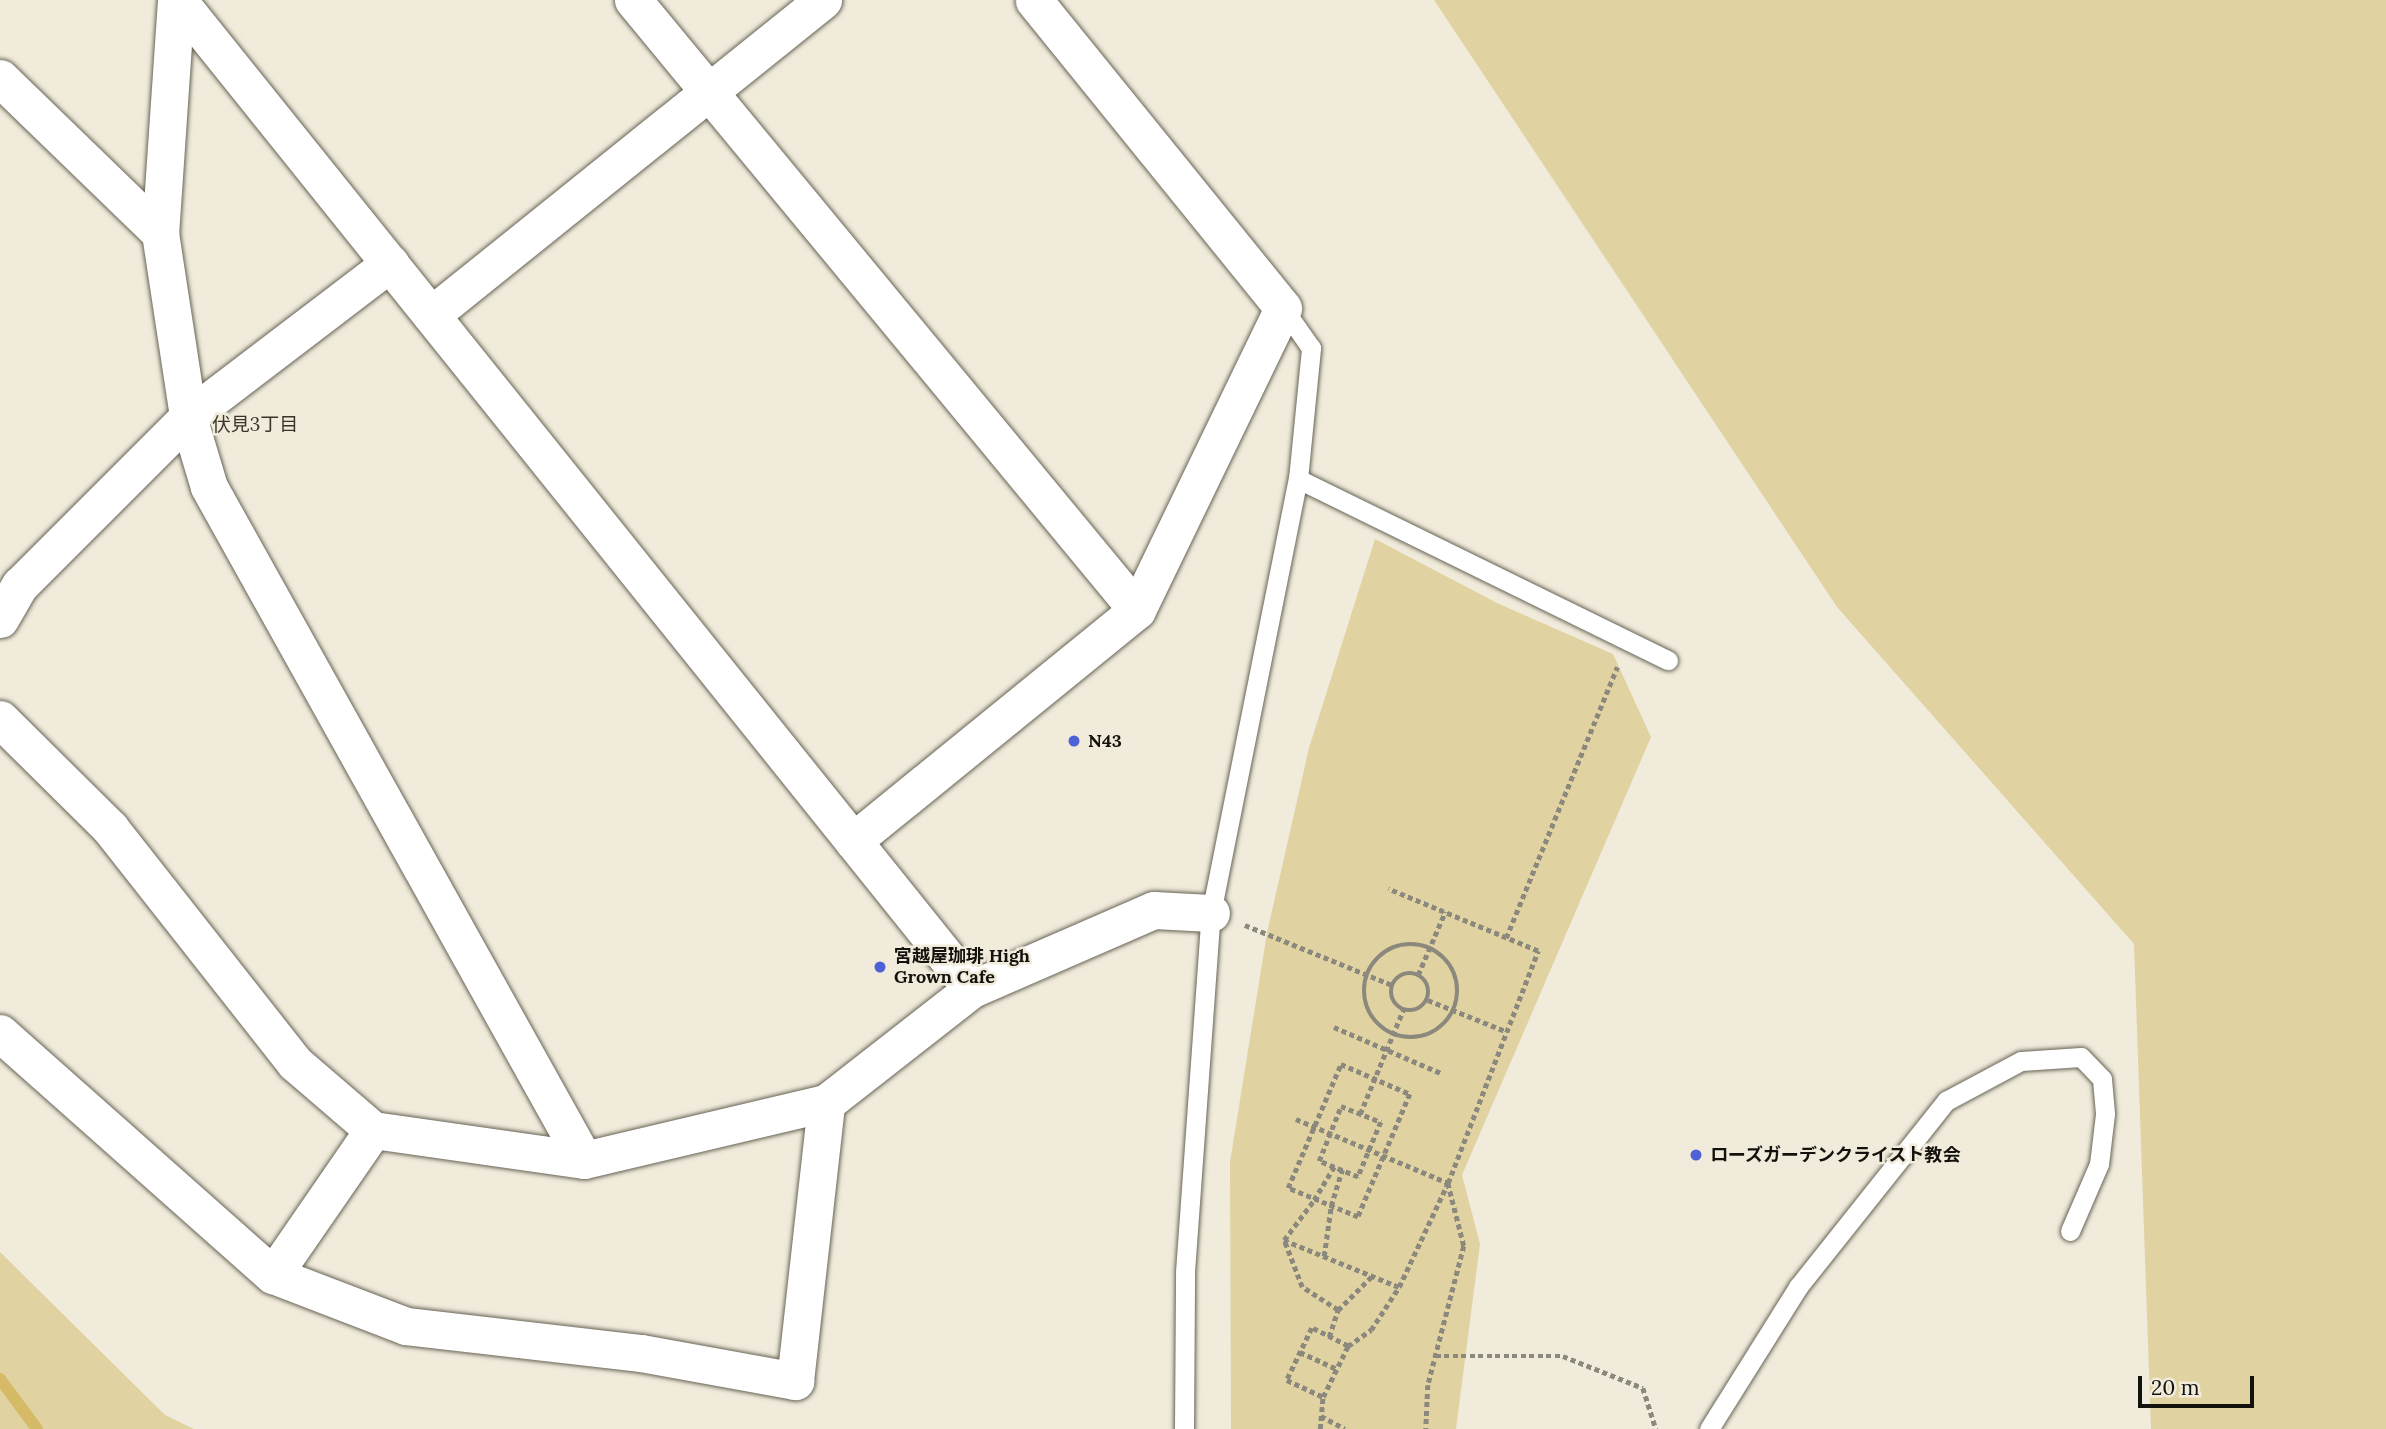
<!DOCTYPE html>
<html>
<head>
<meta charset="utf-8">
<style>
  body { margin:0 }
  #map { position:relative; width:2386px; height:1429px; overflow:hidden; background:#f0ebdb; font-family:Lora,"Noto Sans JP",serif }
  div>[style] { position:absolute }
  .green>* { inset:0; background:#e1d2a2 }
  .stream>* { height:12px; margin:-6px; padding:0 6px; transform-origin:6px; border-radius:6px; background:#d5bb67 }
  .path>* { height:4.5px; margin-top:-2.25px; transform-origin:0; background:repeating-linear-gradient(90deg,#8b887d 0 5px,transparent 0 8.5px) }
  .path>.ring { margin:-2.25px; padding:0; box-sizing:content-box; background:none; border:4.5px solid #8b887d; border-radius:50% }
  .roads { filter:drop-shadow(0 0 2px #686456) drop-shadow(0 0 2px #686456) }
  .lane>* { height:19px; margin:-9.5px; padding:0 9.5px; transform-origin:9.5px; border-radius:9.5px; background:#fff }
  .street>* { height:37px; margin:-18.5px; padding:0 18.5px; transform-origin:18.5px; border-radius:18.5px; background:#fff }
  .dots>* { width:19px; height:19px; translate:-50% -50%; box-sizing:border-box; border:4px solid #f0ebdb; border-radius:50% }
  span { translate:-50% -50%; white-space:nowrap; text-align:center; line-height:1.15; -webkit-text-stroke:5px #f0ebdb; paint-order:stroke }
  .poi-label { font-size:18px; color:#13120c; font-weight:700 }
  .left { translate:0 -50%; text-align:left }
  .neighbourhood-label { font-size:19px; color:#393529 }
  .scale { position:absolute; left:2138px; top:1376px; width:116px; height:32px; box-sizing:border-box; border:4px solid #13120c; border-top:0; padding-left:9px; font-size:21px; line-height:24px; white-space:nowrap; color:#13120c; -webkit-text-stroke:5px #f0ebdb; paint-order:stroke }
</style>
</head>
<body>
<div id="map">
  <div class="green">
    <i style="clip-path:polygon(1434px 0,2386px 0,2386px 1429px,2151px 1429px,2134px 944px,1837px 607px)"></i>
    <i style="clip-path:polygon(1375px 539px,1499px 604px,1613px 654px,1651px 737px,1462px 1175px,1480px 1244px,1456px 1429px,1231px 1429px,1230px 1162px,1267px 933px,1309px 748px)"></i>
    <i style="clip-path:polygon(0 1252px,165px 1415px,194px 1429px,0 1429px)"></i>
  </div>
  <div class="stream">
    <i style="left:0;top:1379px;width:62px;rotate:53.5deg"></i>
  </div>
  <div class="path">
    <i style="left:1245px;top:925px;width:159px;rotate:22.2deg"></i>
    <i style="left:1506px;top:938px;width:293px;rotate:-67.7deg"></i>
    <i class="ring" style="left:1364px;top:944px;width:89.5px;height:89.5px"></i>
    <i class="ring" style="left:1391px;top:973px;width:33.5px;height:33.5px"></i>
    <i style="left:1418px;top:975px;width:69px;rotate:-66.8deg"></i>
    <i style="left:1428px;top:1000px;width:83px;rotate:21.9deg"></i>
    <i style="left:1334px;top:1027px;width:116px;rotate:23.3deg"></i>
    <i style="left:1341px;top:1064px;width:75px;rotate:23.5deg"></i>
    <i style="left:1410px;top:1094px;width:134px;rotate:112.9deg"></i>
    <i style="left:1358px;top:1217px;width:76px;rotate:-157.5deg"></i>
    <i style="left:1288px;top:1188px;width:135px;rotate:-66.9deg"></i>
    <i style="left:1341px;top:1106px;width:43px;rotate:21.8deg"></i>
    <i style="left:1381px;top:1122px;width:60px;rotate:112.7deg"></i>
    <i style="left:1358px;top:1177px;width:42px;rotate:-157.7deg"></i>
    <i style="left:1319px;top:1161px;width:59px;rotate:-68.2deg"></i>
    <i style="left:1360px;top:1114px;width:113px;rotate:-67.5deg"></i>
    <i style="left:1296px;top:1119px;width:165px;rotate:22.8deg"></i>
    <i style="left:1448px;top:1183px;width:65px;rotate:75.7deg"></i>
    <i style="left:1464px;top:1246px;width:144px;rotate:104.5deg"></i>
    <i style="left:1428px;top:1385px;width:44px;rotate:92.6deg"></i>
    <i style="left:1284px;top:1240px;width:50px;rotate:-53.1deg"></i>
    <i style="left:1314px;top:1200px;width:39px;rotate:-59deg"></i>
    <i style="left:1324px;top:1256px;width:50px;rotate:-82deg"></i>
    <i style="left:1331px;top:1206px;width:38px;rotate:-73deg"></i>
    <i style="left:1338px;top:1310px;width:43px;rotate:-147.4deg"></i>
    <i style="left:1302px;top:1287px;width:50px;rotate:-111deg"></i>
    <i style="left:1284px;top:1240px;width:124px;rotate:22.2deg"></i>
    <i style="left:1329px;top:1337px;width:28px;rotate:-72deg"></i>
    <i style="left:1338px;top:1310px;width:48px;rotate:-45deg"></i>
    <i style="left:1348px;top:1346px;width:40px;rotate:-153.4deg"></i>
    <i style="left:1312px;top:1328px;width:58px;rotate:115.7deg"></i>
    <i style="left:1287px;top:1380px;width:40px;rotate:25deg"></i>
    <i style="left:1323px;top:1397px;width:57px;rotate:-63.9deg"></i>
    <i style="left:1348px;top:1346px;width:28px;rotate:-35deg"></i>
    <i style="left:1371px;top:1330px;width:51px;rotate:-56.9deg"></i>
    <i style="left:1399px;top:1287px;width:115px;rotate:-64.8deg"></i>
    <i style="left:1448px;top:1183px;width:249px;rotate:-68.8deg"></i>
    <i style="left:1538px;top:951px;width:162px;rotate:-157.5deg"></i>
    <i style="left:1300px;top:1352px;width:41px;rotate:24.7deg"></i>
    <i style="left:1436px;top:1356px;width:127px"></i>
    <i style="left:1563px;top:1356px;width:86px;rotate:21.8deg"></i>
    <i style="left:1643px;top:1388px;width:43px;rotate:72.4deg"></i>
    <i style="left:1321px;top:1416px;width:27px;rotate:28deg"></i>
    <i style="left:1320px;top:1429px;width:32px;rotate:-85deg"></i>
  </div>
  <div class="roads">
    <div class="lane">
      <i style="left:1298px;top:479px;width:412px;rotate:26.1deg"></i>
      <i style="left:1184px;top:1429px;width:157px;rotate:-89.6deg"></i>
      <i style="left:1185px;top:1272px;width:360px;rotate:-85.9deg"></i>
      <i style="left:1211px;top:913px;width:443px;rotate:-78.7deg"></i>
      <i style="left:1298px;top:479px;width:132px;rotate:-84.3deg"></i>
      <i style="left:1311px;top:348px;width:49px;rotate:-125deg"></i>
      <i style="left:1709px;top:1429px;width:168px;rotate:-57.9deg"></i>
      <i style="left:1798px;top:1287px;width:238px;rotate:-51.5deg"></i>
      <i style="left:1946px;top:1101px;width:85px;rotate:-28.1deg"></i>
      <i style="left:2021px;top:1061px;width:60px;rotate:-3.8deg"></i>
      <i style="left:2081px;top:1057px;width:30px;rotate:46deg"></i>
      <i style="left:2102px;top:1079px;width:35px;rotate:85deg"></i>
      <i style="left:2105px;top:1114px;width:50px;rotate:96.8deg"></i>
      <i style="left:2099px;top:1164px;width:73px;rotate:113.4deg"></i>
    </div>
    <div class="street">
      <i style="left:176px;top:0;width:234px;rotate:93.9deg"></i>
      <i style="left:160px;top:233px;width:186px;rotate:81.3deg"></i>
      <i style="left:188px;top:417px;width:73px;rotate:73.3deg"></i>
      <i style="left:209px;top:487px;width:770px;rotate:60.87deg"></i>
      <i style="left:178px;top:0;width:1268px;rotate:51.24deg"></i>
      <i style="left:633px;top:0;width:791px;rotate:50.44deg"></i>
      <i style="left:0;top:78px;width:223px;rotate:44.1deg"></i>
      <i style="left:431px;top:315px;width:503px;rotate:-38.78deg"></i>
      <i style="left:0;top:619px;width:39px;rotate:-60deg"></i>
      <i style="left:20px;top:585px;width:238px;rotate:-45deg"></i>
      <i style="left:188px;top:417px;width:254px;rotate:-37.3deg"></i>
      <i style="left:0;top:719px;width:155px;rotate:44.7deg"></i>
      <i style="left:110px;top:828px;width:299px;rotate:51.8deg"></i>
      <i style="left:295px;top:1063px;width:103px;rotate:40.7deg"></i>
      <i style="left:373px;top:1130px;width:213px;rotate:8.1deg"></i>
      <i style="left:584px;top:1160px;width:249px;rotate:-13.3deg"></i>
      <i style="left:826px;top:1103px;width:185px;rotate:-38deg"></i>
      <i style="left:972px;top:989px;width:198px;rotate:-23.5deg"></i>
      <i style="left:1154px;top:910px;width:57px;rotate:3deg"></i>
      <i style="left:853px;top:841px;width:366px;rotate:-39.1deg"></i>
      <i style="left:1137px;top:610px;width:335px;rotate:-64.2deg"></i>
      <i style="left:1283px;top:308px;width:396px;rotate:-129deg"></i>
      <i style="left:0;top:1033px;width:365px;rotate:41.6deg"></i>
      <i style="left:273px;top:1275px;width:142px;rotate:21deg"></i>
      <i style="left:406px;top:1326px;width:237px;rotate:6.6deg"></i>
      <i style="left:641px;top:1353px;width:157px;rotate:10.3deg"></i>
      <i style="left:795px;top:1381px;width:280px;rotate:-83.6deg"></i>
      <i style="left:273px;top:1275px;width:176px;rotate:-55.4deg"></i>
    </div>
  </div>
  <div class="dots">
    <i style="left:1074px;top:741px;background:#4e61d6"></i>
    <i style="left:880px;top:967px;background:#4e61d6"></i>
    <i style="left:1696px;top:1155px;background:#4e61d6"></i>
  </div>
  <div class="poi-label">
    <span class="left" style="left:1088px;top:741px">N43</span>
    <span class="left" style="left:894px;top:967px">宮越屋珈琲 High<br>Grown Cafe</span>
    <span class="left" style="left:1710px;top:1155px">ローズガーデンクライスト教会</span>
  </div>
  <div class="neighbourhood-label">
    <span style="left:255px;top:425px">伏見3丁目</span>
  </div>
  <div class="scale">20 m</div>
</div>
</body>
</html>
